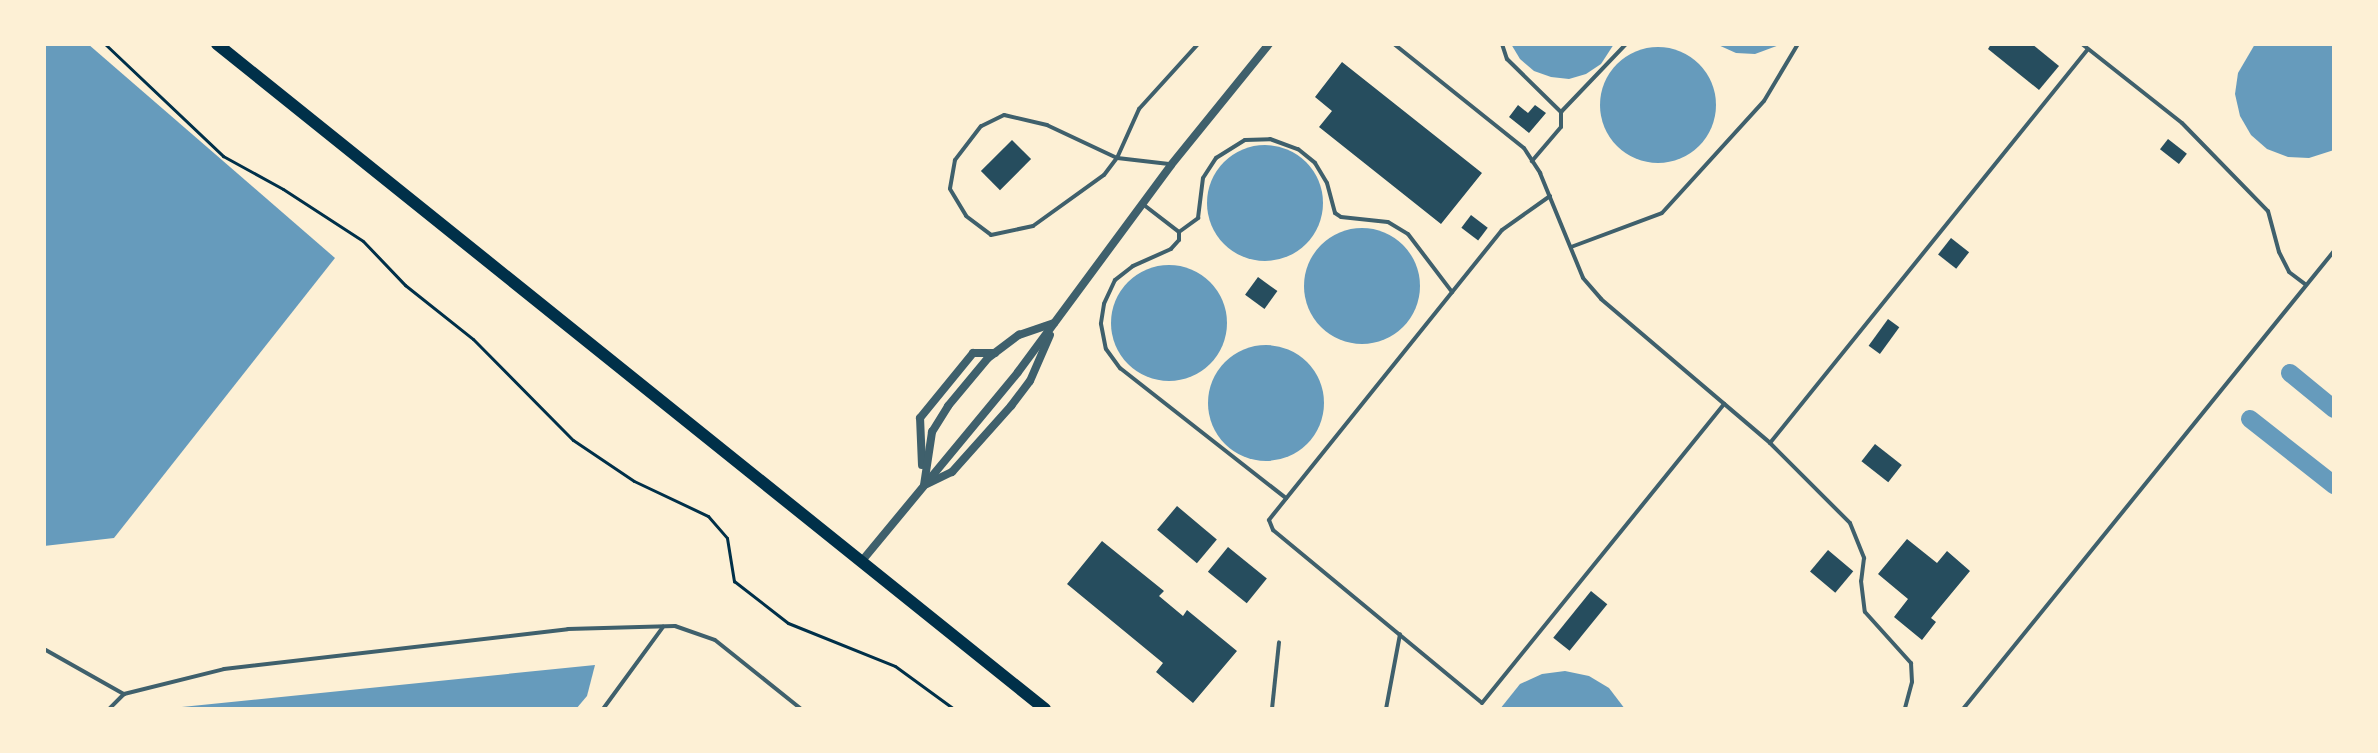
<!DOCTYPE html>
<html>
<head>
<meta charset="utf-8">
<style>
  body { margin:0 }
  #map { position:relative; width:2378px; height:753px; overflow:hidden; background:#fdf0d5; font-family:Barlow,sans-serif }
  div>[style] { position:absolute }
  .water>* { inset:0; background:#669bbc }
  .round { border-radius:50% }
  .canal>* { height:18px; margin:-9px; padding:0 9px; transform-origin:9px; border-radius:9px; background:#669bbc }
  .building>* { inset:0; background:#264d5e; transform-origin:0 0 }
  .path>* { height:3px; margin:-1.5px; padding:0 1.5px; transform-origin:1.5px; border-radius:1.5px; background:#003049 }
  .service>* { height:4px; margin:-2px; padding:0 2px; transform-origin:2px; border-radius:2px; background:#3f606c }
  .minor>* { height:8px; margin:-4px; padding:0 4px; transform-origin:4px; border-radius:4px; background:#3f606c }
  .secondary>* { height:12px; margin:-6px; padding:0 6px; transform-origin:6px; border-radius:6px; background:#003049 }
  span { translate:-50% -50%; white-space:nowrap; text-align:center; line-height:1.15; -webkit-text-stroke:7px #fdf0d5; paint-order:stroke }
  .frame { position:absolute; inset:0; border:46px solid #fdf0d5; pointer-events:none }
</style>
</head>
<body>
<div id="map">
  <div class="water">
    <i style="clip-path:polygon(44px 44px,88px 44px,335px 258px,114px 538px,44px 546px)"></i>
    <i style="clip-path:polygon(1511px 44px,1614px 44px,1601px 64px,1586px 74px,1569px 79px,1551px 77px,1534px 71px,1520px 59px)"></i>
    <i style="clip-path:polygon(1716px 44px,1782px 44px,1755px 54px,1736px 53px)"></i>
    <i style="clip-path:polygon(2255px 44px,2334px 44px,2334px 150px,2309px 158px,2288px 157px,2267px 149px,2251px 135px,2240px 116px,2235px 94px,2238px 73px)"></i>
    <i class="round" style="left:1600px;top:47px;width:116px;height:116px"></i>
    <i class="round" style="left:1207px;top:145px;width:116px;height:116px"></i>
    <i class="round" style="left:1304px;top:228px;width:116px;height:116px"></i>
    <i class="round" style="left:1111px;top:265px;width:116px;height:116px"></i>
    <i class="round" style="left:1208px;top:345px;width:116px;height:116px"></i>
    <i style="clip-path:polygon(595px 665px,587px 696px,576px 709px,162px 709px)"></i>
    <i style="clip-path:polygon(1565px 671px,1589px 676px,1609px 688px,1625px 709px,1500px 709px,1520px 684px,1542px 674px)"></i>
  </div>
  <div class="canal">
    <i style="left:2290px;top:373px;width:57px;rotate:39.3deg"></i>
    <i style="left:2250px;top:419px;width:107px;rotate:38.2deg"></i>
  </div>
  <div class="building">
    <i style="clip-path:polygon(1991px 44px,2032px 44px,2059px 66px,2039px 90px,1988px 49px)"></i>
    <i style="clip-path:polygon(1342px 62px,1482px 173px,1441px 224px,1319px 127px,1332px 111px,1315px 97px)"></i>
    <i style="clip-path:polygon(1518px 105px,1528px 113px,1535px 105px,1546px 113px,1529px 133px,1509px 117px)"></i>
    <i style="left:2168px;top:139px;width:24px;height:13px;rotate:38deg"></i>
    <i style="left:1012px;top:140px;width:27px;height:44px;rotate:45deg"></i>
    <i style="left:1471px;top:215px;width:21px;height:16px;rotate:37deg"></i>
    <i style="left:1951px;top:238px;width:23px;height:21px;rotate:38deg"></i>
    <i style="left:1258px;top:277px;width:24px;height:22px;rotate:36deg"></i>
    <i style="left:1888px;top:319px;width:14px;height:33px;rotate:36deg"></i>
    <i style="left:1875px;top:444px;width:34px;height:22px;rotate:38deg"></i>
    <i style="left:1177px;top:506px;width:52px;height:31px;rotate:40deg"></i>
    <i style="clip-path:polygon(1907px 539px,1937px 563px,1947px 551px,1970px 571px,1931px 618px,1936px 622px,1922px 640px,1894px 617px,1908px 599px,1878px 574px)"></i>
    <i style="clip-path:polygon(1102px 541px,1164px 591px,1159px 596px,1183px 616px,1187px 610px,1237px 651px,1193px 703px,1156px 672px,1163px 663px,1067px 584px)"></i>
    <i style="left:1228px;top:547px;width:50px;height:32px;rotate:39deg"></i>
    <i style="left:1828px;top:550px;width:33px;height:28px;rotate:40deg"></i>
    <i style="left:1591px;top:591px;width:21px;height:60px;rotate:39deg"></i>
  </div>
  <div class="path">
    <i style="left:105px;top:44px;width:163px;rotate:43.5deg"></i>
    <i style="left:223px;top:156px;width:68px;rotate:28.8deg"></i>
    <i style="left:283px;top:189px;width:95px;rotate:33deg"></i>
    <i style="left:363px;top:241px;width:61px;rotate:46.3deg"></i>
    <i style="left:405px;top:285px;width:87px;rotate:38.5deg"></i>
    <i style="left:473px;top:339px;width:142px;rotate:45.3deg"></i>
    <i style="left:573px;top:440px;width:73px;rotate:33.9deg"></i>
    <i style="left:634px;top:481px;width:82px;rotate:25.3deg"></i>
    <i style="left:708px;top:516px;width:29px;rotate:49deg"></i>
    <i style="left:727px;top:538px;width:44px;rotate:80.8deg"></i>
    <i style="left:734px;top:581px;width:68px;rotate:37.9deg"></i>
    <i style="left:788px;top:623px;width:115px;rotate:21.9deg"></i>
    <i style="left:895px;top:666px;width:73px;rotate:36.1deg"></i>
  </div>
  <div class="service">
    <i style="left:1394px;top:44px;width:166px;rotate:38.7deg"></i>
    <i style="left:1524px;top:148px;width:30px;rotate:57deg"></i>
    <i style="left:1540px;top:173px;width:113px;rotate:67.7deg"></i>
    <i style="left:1583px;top:278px;width:28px;rotate:49deg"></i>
    <i style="left:1601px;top:299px;width:222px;rotate:40.4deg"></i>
    <i style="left:1770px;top:443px;width:113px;rotate:45deg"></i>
    <i style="left:1850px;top:523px;width:38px;rotate:68deg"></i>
    <i style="left:1864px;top:558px;width:23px;rotate:97deg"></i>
    <i style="left:1861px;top:581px;width:31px;rotate:83deg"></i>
    <i style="left:1865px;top:612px;width:69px;rotate:48deg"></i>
    <i style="left:1911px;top:663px;width:19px;rotate:87deg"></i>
    <i style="left:1912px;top:682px;width:28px;rotate:105deg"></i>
    <i style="left:1502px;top:44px;width:16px;rotate:72deg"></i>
    <i style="left:1507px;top:59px;width:76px;rotate:44.5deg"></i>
    <i style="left:1561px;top:112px;width:15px;rotate:90deg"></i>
    <i style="left:1561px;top:127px;width:45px;rotate:130.5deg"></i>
    <i style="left:2082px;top:44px;width:127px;rotate:38.3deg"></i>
    <i style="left:2182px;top:123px;width:123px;rotate:45.7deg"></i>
    <i style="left:2268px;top:211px;width:42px;rotate:75deg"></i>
    <i style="left:2279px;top:252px;width:22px;rotate:63deg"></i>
    <i style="left:2289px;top:272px;width:21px;rotate:37deg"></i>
    <i style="left:1561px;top:112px;width:94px;rotate:-46.3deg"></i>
    <i style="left:1169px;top:164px;width:52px;rotate:-173.4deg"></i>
    <i style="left:1117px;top:158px;width:77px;rotate:-154.8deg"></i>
    <i style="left:1047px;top:125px;width:44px;rotate:-166.9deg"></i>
    <i style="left:1004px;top:115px;width:25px;rotate:154deg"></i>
    <i style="left:981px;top:126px;width:43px;rotate:127.4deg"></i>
    <i style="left:955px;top:160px;width:29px;rotate:100deg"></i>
    <i style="left:950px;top:189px;width:31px;rotate:59deg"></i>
    <i style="left:966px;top:216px;width:31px;rotate:37deg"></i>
    <i style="left:991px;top:235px;width:43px;rotate:-12.1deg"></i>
    <i style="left:1033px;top:226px;width:87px;rotate:-35.7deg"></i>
    <i style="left:1104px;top:175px;width:21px;rotate:-53deg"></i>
    <i style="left:1117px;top:158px;width:54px;rotate:-65.8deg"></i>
    <i style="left:1139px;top:109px;width:88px;rotate:-47.8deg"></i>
    <i style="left:1550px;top:196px;width:59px;rotate:144.7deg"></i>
    <i style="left:1502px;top:230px;width:372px;rotate:128.8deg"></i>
    <i style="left:1269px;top:520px;width:11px;rotate:68deg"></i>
    <i style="left:1273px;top:530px;width:271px;rotate:39.6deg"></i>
    <i style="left:1482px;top:703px;width:385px;rotate:-51deg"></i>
    <i style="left:1144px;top:205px;width:44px;rotate:37.6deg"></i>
    <i style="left:1179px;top:232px;width:8px;rotate:90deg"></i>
    <i style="left:1179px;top:240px;width:12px;rotate:132deg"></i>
    <i style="left:1171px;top:249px;width:42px;rotate:155.9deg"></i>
    <i style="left:1133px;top:266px;width:23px;rotate:142deg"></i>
    <i style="left:1115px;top:280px;width:26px;rotate:115deg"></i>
    <i style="left:1104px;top:304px;width:20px;rotate:99deg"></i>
    <i style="left:1101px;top:324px;width:25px;rotate:79deg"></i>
    <i style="left:1106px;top:349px;width:24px;rotate:54deg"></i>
    <i style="left:1120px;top:368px;width:211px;rotate:38.1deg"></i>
    <i style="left:1179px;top:232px;width:24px;rotate:-36deg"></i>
    <i style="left:1198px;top:218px;width:40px;rotate:-82.9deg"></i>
    <i style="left:1203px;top:178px;width:24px;rotate:-57deg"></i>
    <i style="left:1216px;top:158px;width:34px;rotate:-32deg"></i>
    <i style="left:1245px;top:140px;width:25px;rotate:-2deg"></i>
    <i style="left:1270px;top:139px;width:30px;rotate:20deg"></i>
    <i style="left:1298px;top:149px;width:22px;rotate:39deg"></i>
    <i style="left:1315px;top:163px;width:23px;rotate:59deg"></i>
    <i style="left:1327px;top:183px;width:31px;rotate:75deg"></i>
    <i style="left:1335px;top:213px;width:7px;rotate:34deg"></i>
    <i style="left:1341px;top:217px;width:47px;rotate:6.1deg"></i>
    <i style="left:1388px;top:222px;width:23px;rotate:31deg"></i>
    <i style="left:1408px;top:234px;width:73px;rotate:52.8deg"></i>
    <i style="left:1571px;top:247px;width:97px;rotate:-20.5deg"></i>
    <i style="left:1662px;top:213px;width:151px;rotate:-47.7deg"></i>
    <i style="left:1764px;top:101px;width:66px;rotate:-59.2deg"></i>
    <i style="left:1770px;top:443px;width:506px;rotate:-51.09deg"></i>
    <i style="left:44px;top:649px;width:92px;rotate:29.4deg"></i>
    <i style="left:124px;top:694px;width:21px;rotate:135deg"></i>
    <i style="left:124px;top:694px;width:103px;rotate:-14deg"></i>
    <i style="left:224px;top:669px;width:346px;rotate:-6.6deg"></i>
    <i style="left:568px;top:629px;width:107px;rotate:-1.6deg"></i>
    <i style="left:675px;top:626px;width:42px;rotate:19.3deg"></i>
    <i style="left:715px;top:640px;width:110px;rotate:38.7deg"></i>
    <i style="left:603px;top:709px;width:102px;rotate:-53.8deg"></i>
    <i style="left:1272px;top:709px;width:67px;rotate:-84deg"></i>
    <i style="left:1386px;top:709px;width:76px;rotate:-79.4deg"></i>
    <i style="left:1963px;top:709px;width:589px;rotate:-50.99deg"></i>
  </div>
  <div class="minor">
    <i style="left:922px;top:465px;width:47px;rotate:-92.4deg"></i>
    <i style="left:920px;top:418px;width:84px;rotate:-50.8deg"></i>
    <i style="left:973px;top:353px;width:22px"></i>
    <i style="left:927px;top:484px;width:28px;rotate:-26deg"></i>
    <i style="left:952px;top:472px;width:89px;rotate:-48.2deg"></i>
    <i style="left:1011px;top:406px;width:31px;rotate:-53deg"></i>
    <i style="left:1030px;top:381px;width:50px;rotate:-66.5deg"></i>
    <i style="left:924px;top:485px;width:54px;rotate:-81.4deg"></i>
    <i style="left:932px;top:432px;width:31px;rotate:-58deg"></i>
    <i style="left:948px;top:406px;width:62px;rotate:-50.2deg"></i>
    <i style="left:988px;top:358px;width:39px;rotate:-37deg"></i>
    <i style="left:1019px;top:335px;width:37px;rotate:-19deg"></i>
    <i style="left:861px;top:562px;width:246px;rotate:-50.4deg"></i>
    <i style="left:1018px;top:372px;width:257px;rotate:-53.5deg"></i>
    <i style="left:1171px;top:165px;width:156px;rotate:-51deg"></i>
  </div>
  <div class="secondary">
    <i style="left:217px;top:44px;width:1062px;rotate:38.77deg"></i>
  </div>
  <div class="frame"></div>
</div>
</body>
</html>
